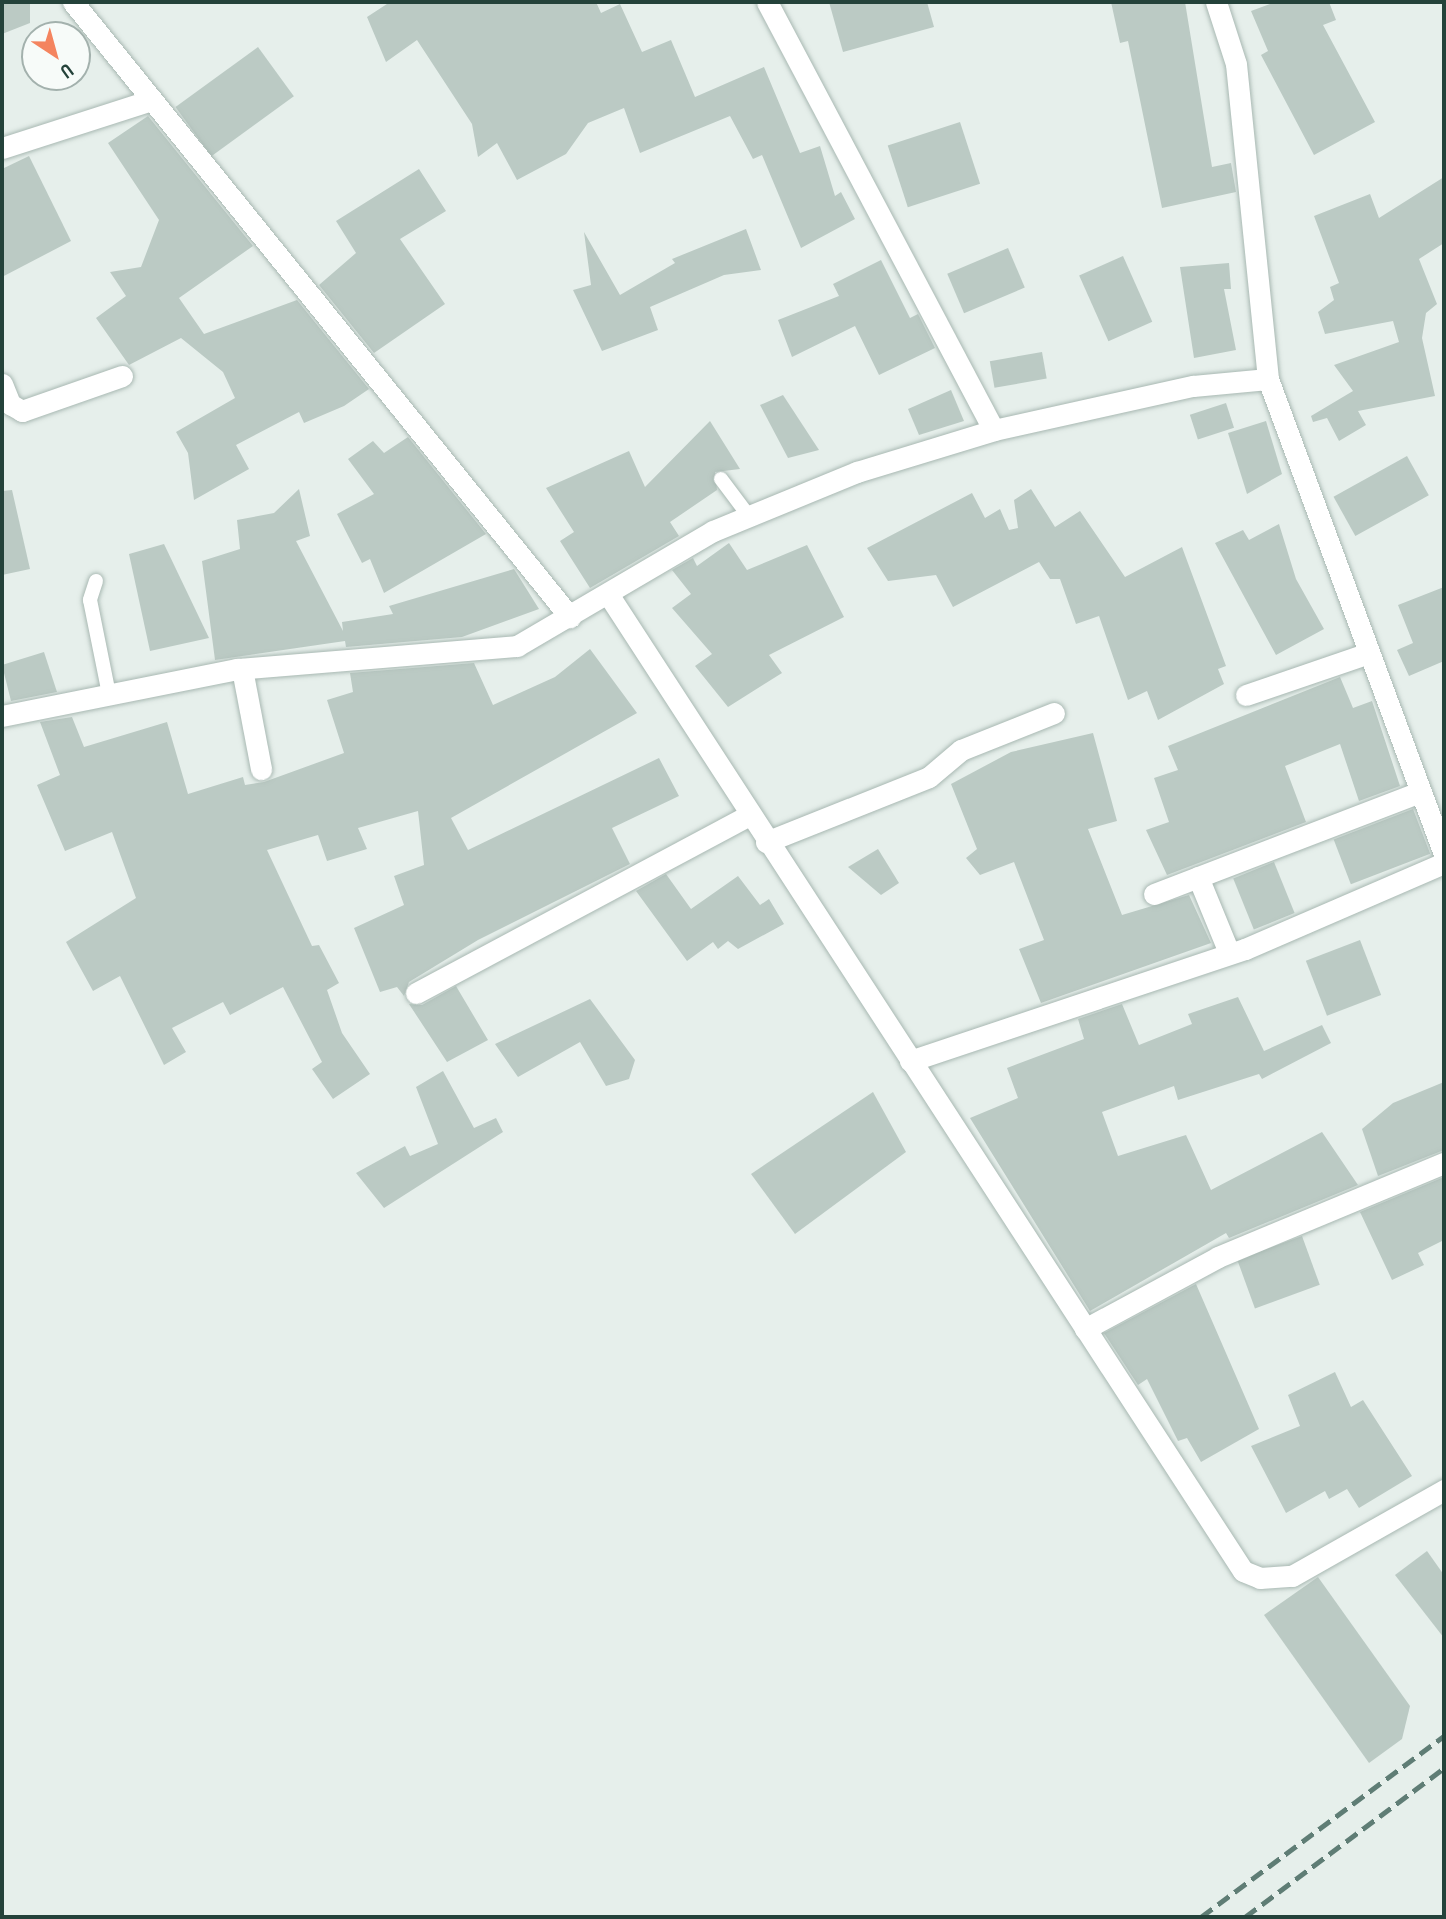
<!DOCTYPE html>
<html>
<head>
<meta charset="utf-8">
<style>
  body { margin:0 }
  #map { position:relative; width:1446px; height:1919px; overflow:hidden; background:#e6efeb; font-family:"PT Sans Narrow",sans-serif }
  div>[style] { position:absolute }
  .building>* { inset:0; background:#bbcac4; transform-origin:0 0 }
  .roads { filter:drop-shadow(0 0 2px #a8b8b2) drop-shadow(0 0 2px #a8b8b2) }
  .lane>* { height:14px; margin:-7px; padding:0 7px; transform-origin:7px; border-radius:7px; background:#fff }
  .street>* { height:21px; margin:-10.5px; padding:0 10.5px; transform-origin:10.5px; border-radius:10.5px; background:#fff }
  .rail>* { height:5px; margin-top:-2.5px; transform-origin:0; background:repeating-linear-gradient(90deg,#5f7d75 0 14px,transparent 0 21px) }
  span { translate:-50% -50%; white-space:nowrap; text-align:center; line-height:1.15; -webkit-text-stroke:5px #f7fbf9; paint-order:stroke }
  .frame { position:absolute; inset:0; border:4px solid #24423a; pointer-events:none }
  .north { position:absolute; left:21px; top:21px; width:70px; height:70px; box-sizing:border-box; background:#f7fbf9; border:2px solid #a3b1ad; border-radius:50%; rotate:144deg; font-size:19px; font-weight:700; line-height:28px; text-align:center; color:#24423a }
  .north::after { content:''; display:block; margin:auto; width:24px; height:32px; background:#f4845f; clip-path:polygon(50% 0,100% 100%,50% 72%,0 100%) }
</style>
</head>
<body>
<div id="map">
  <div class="building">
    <i style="clip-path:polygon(2px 2px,30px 2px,30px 23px,2px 34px)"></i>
    <i style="clip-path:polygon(390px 2px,596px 2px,601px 13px,620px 4px,642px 52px,671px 40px,695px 97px,764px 67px,800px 153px,820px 146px,835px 196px,841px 192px,855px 219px,801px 248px,762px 155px,753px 159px,730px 116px,640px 153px,624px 108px,588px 123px,566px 154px,517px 180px,497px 143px,478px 157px,472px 124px,417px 40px,386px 62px,367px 17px)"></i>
    <i style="clip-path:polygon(829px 2px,927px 2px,934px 27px,843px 52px)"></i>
    <i style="clip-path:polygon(1111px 2px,1185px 2px,1212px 167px,1231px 163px,1236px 192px,1162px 208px,1128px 41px,1120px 43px)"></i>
    <i style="clip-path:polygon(1275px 2px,1329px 2px,1336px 20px,1323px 25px,1375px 122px,1314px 155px,1261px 55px,1268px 51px,1251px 11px)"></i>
    <i style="left:258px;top:47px;width:61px;height:102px;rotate:54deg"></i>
    <i style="clip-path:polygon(148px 116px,253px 246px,179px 298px,204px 334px,297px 300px,369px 389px,344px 406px,304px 423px,299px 412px,236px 445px,249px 469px,194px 500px,188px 453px,176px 432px,235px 398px,223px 372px,181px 338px,129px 365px,96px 318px,126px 296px,110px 272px,141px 267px,159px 220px,108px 143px)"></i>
    <i style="left:960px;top:122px;width:65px;height:76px;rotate:72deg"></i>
    <i style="clip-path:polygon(29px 156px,71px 241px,2px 277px,2px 169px)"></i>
    <i style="clip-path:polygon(419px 169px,446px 211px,400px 239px,445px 304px,374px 353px,319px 285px,356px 253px,336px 221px)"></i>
    <i style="clip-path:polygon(1444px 177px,1444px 243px,1419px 259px,1437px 304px,1426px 313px,1422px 338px,1435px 396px,1358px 411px,1366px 425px,1339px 441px,1327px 418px,1313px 422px,1311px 416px,1353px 391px,1334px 365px,1399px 342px,1393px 321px,1325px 334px,1318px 312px,1334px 300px,1330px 287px,1339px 283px,1314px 216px,1370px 194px,1379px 218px)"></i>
    <i style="clip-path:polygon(746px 229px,761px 270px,724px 275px,650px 307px,658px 330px,602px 351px,573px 290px,591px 285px,584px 232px,620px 295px,675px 263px,672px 259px)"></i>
    <i style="left:1008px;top:248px;width:43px;height:66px;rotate:67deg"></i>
    <i style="left:1123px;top:256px;width:72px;height:48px;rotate:66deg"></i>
    <i style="clip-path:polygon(881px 260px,910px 318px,918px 314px,935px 348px,879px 375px,855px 326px,792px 357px,778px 320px,839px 296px,833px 284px)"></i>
    <i style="clip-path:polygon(1229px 263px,1231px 289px,1224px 289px,1236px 350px,1194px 358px,1180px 267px)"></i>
    <i style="left:1042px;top:352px;width:27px;height:53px;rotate:80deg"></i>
    <i style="clip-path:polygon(951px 390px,964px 421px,919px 435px,908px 409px)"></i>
    <i style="clip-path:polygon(783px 395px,819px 450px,788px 458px,760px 405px)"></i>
    <i style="left:1226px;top:403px;width:26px;height:38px;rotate:72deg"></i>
    <i style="clip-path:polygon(710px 421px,740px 469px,715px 472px,717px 490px,670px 522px,679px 536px,590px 588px,560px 541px,574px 532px,546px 488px,629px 451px,645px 487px)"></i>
    <i style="clip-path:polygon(1266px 421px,1282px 474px,1247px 494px,1228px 433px)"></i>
    <i style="clip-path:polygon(408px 437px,486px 534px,384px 593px,370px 559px,362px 563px,337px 514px,374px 494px,348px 459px,373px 441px,384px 453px)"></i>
    <i style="left:1407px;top:456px;width:45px;height:84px;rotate:61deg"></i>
    <i style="clip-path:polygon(299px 489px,310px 536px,296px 541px,343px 631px,342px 622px,393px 614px,389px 606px,514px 569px,539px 609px,462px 637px,346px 647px,345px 641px,215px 660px,202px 561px,240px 549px,237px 520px,274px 513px)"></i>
    <i style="clip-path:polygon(1031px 489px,1055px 527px,1080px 511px,1125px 577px,1182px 547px,1226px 666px,1218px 669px,1224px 684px,1158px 720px,1147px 691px,1128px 700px,1099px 616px,1076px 624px,1060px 579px,1050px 579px,1039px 562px,953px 607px,936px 575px,888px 581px,867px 548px,972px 493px,985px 518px,1000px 509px,1009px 530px,1018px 528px,1014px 500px)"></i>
    <i style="clip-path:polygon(12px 490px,30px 569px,2px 575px,2px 491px)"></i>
    <i style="clip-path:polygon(1279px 524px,1296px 579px,1324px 629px,1276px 655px,1215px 543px,1243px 530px,1249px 540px)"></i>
    <i style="clip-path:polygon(729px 543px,747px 570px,807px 545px,844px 617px,769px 655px,782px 673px,728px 707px,695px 666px,712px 654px,672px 608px,691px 594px,672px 570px,693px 558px,697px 566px)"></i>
    <i style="clip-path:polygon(164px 544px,209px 638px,150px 651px,129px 554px)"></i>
    <i style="clip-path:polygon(1444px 587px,1444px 661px,1409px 676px,1397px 650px,1413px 643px,1398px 605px)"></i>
    <i style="clip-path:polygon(590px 649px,637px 713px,451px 818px,468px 850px,659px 758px,679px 796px,612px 828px,630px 864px,478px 940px,409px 982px,404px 996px,397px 987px,380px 992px,354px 928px,404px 905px,394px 876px,424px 865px,418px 811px,358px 828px,367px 849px,327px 861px,318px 835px,267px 850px,312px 946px,319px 945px,339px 983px,327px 990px,342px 1033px,370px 1074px,333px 1099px,312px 1069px,322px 1062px,283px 987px,230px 1015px,223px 1002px,172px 1028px,186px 1052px,164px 1065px,120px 976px,93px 991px,66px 942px,136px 898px,112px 832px,65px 851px,37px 785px,60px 775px,40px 722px,72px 717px,84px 747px,167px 722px,188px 794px,243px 777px,245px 785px,264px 782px,344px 753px,327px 700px,353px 692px,350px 673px,474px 663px,493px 705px,555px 677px)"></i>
    <i style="clip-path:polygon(44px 652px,57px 692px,11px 701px,2px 665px)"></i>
    <i style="clip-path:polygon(1340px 677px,1353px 708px,1372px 701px,1400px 786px,1359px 801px,1340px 744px,1285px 766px,1306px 822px,1167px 875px,1146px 830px,1169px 822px,1154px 778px,1178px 770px,1168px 746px)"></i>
    <i style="clip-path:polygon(1093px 733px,1117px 821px,1088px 829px,1122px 915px,1189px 895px,1211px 943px,1041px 1003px,1019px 949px,1044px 940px,1014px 862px,980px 875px,966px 858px,977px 849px,951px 784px,1011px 752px)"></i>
    <i style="left:1413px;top:809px;width:48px;height:85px;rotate:69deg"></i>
    <i style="clip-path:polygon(878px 849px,899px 883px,881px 895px,848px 867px)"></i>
    <i style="left:1274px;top:862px;width:55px;height:44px;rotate:68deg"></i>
    <i style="clip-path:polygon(666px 874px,691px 909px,738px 876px,760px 905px,769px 899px,784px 924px,738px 949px,728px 941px,718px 949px,713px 942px,687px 961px,636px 891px)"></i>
    <i style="left:1360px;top:940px;width:59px;height:58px;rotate:69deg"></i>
    <i style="clip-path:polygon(456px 986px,488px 1040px,447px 1062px,409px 1004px,422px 1005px)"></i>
    <i style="clip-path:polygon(1238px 997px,1264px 1051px,1322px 1025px,1331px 1043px,1262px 1079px,1259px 1074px,1178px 1100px,1174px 1086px,1102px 1112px,1118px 1156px,1186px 1135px,1211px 1190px,1322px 1132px,1358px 1185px,1229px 1238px,1226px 1233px,1090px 1311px,970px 1118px,1018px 1098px,1007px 1068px,1084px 1039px,1078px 1019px,1122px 1004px,1139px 1045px,1192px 1024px,1188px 1014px)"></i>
    <i style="clip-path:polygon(590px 999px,635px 1060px,629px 1079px,606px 1086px,580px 1042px,518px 1077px,495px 1044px)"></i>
    <i style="clip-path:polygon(443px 1071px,474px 1128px,496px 1118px,503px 1132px,384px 1208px,356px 1173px,405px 1146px,410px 1156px,438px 1144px,416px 1087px)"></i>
    <i style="clip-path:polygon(1444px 1082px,1444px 1150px,1378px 1176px,1362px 1129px,1393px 1103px)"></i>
    <i style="clip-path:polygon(873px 1092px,906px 1152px,795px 1234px,751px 1174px)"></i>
    <i style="clip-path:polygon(1444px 1177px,1444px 1240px,1418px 1253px,1424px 1265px,1392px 1280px,1360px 1212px)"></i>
    <i style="left:1302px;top:1236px;width:52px;height:69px;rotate:70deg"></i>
    <i style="clip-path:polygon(1196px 1284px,1259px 1429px,1201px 1462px,1187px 1438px,1178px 1441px,1147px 1379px,1138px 1385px,1104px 1333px)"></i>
    <i style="clip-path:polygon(1335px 1372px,1351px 1407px,1363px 1400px,1412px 1476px,1359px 1508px,1347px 1489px,1329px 1499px,1325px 1491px,1286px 1513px,1251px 1446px,1300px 1426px,1288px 1395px)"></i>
    <i style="clip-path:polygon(1427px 1551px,1444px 1575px,1444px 1638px,1395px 1575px)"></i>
    <i style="clip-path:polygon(1318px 1577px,1410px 1706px,1402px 1739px,1369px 1763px,1264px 1615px)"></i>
  </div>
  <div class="roads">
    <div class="lane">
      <i style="left:721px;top:479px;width:45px;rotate:53.1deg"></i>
      <i style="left:96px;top:581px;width:20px;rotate:108deg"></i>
      <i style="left:90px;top:600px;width:96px;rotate:78.6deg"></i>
    </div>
    <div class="street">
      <i style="left:73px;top:2px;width:791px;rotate:51.06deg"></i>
      <i style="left:767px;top:2px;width:484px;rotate:62.1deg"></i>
      <i style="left:1216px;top:2px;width:65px;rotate:72.1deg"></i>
      <i style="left:1236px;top:64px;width:317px;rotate:84.2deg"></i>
      <i style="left:1268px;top:379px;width:507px;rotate:69.67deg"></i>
      <i style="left:2px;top:148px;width:153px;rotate:-17.8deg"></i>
      <i style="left:2px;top:384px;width:22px;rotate:68deg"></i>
      <i style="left:10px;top:404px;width:14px;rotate:30deg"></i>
      <i style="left:22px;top:411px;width:106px;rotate:-19.3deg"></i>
      <i style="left:608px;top:594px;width:1165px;rotate:56.98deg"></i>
      <i style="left:1243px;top:1571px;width:18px;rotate:22deg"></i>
      <i style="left:1260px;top:1578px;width:32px;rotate:-4deg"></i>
      <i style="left:1292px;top:1576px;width:175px;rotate:-29.5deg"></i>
      <i style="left:242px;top:669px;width:102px;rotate:79.2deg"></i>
      <i style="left:1246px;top:695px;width:127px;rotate:-18.9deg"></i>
      <i style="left:2px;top:716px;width:240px;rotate:-11.3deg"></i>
      <i style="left:237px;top:669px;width:281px;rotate:-4.7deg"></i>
      <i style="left:517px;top:646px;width:227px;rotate:-30.4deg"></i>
      <i style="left:713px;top:531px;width:156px;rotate:-22.3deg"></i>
      <i style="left:857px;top:472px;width:143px;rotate:-17deg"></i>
      <i style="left:994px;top:430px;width:204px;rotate:-12.5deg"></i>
      <i style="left:1193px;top:386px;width:75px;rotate:-5.3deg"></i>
      <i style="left:766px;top:842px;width:175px;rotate:-21.7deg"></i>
      <i style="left:929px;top:777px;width:42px;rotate:-40.2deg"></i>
      <i style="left:961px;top:750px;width:100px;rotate:-21.7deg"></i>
      <i style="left:1198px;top:877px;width:79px;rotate:67.7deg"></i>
      <i style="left:1154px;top:894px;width:285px;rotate:-21deg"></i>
      <i style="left:416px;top:993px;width:378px;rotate:-28.1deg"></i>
      <i style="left:910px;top:1061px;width:353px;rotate:-18.5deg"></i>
      <i style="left:1245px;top:949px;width:217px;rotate:-23.4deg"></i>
      <i style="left:1085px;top:1329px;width:151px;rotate:-28.4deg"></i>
      <i style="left:1218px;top:1257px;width:245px;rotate:-22.6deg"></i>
    </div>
  </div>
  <div class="rail">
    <i style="left:1201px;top:1917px;width:303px;rotate:-36.7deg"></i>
    <i style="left:1245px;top:1917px;width:249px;rotate:-36.8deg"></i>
  </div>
  <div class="frame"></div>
  <div class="north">U</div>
</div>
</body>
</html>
